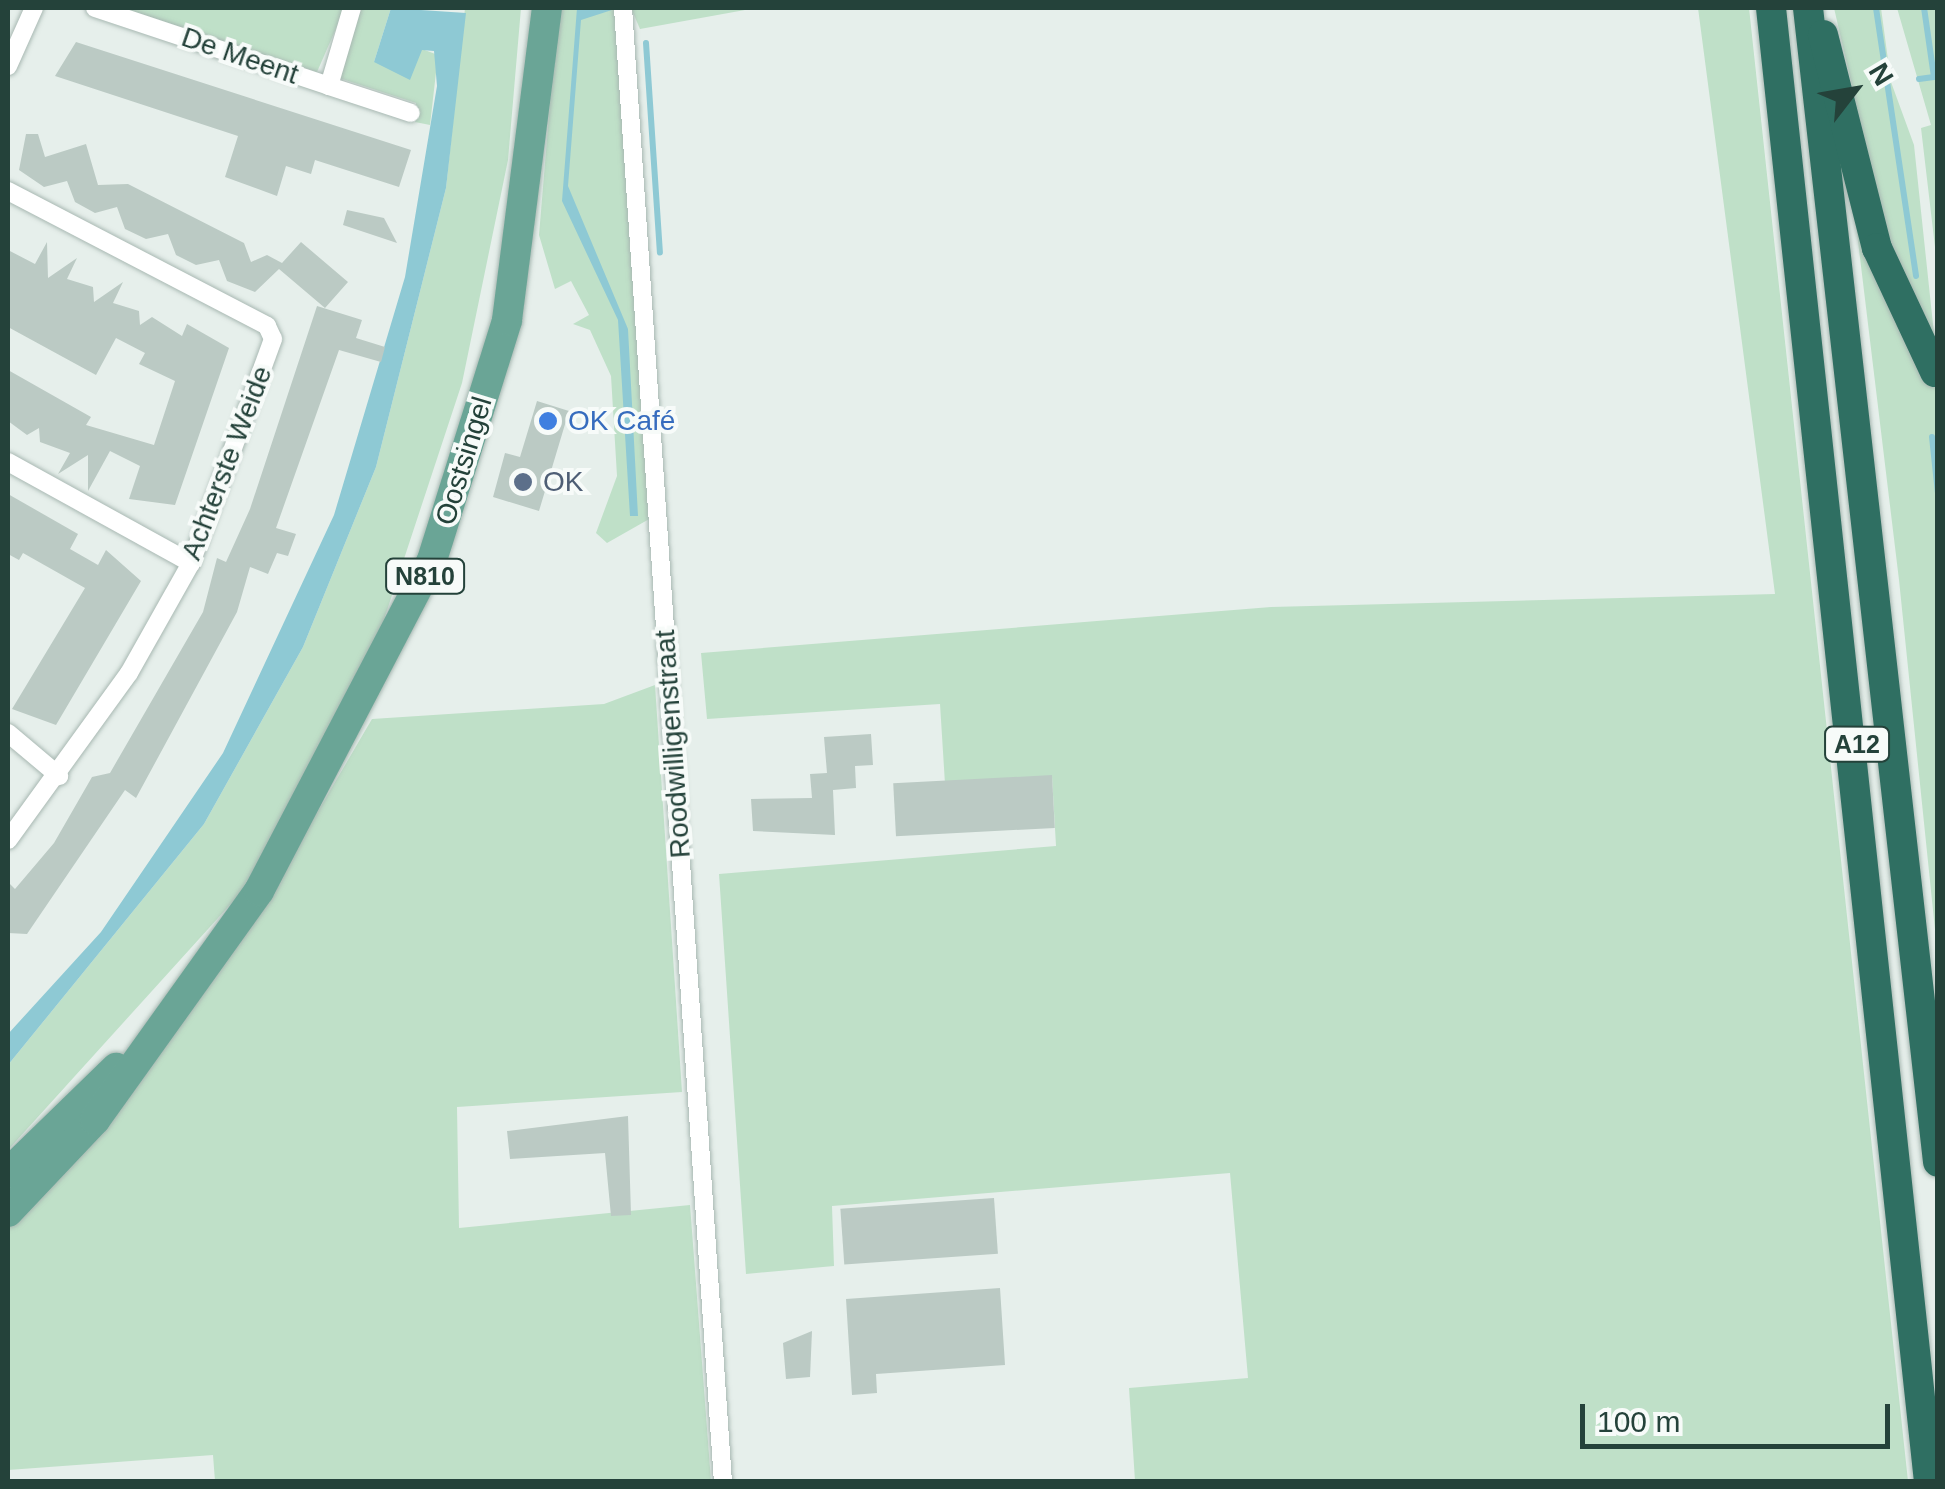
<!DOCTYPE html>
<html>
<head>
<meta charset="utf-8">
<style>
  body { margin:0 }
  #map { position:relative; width:1945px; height:1489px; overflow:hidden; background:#e6efeb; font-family:Helvetica,sans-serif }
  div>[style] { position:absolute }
  .green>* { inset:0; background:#bfe0c8 }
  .water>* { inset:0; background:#8ec9d4 }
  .stream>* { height:6px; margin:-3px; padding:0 3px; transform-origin:3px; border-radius:3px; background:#8ec9d4 }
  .building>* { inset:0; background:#bbcac4; transform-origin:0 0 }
  .roads { filter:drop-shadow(0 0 2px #a8b8b2) drop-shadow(0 0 2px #a8b8b2) }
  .street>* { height:18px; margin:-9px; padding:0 9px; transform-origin:9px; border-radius:9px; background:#fff }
  .primary>* { height:30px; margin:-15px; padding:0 15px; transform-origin:15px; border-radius:15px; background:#6aa596 }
  .highway>* { height:30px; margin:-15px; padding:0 15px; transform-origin:15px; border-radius:15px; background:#2f6f62 }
  .dots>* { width:28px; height:28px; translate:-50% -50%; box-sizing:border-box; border:5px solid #f7fbf9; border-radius:50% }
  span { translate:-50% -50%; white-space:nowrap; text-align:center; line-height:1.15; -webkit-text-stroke:8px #f7fbf9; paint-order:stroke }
  .shield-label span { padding:2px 8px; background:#f7fbf9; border:2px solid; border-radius:8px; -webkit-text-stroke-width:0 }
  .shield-label { font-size:25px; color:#24423a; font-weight:700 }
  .street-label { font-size:28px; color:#24423a }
  .shop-label { font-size:28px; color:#366cbe }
  .left { translate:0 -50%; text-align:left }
  .service-label { font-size:28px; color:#4e5e75 }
  .frame { position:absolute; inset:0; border:10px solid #24423a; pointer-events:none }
  .north { position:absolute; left:1805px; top:40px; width:100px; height:100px; -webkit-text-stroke:8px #f7fbf9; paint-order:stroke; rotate:59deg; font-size:28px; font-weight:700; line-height:40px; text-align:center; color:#24423a }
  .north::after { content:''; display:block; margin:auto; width:35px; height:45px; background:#24423a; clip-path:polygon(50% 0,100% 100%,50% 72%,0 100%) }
  .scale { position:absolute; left:1580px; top:1404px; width:310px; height:45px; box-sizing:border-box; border:5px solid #24423a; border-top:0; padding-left:12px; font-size:30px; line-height:35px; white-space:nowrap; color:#24423a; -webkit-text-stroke:8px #f7fbf9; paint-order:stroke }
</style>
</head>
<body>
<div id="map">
  <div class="green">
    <i style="clip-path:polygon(113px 8px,345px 8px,317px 72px)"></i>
    <i style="clip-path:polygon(360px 8px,391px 8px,374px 62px,422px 49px,438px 55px,430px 125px,415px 122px,416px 103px,336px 77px)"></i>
    <i style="clip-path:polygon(465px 8px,521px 8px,508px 160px,462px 383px,367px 671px,247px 886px,8px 1150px,8px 1065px,204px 824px,303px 647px,376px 467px,446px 188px)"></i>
    <i style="clip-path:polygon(558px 8px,617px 8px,651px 518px,607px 543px,596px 533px,617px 476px,611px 376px,590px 330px,573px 324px,589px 315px,571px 281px,555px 289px,539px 235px)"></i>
    <i style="clip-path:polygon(631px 8px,756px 8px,640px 29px)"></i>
    <i style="clip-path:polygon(1698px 8px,1749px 8px,1908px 1481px,1135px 1481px,1129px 1388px,1248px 1378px,1230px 1173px,832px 1206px,834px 1266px,746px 1274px,719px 874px,1056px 846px,1052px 776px,945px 784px,940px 704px,707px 719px,701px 653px,1271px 607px,1775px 594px)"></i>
    <i style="clip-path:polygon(1834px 8px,1881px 8px,1891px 82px,1914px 145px,1937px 362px,1897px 280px)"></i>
    <i style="clip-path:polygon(1897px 8px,1937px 8px,1937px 264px,1921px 128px,1931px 125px)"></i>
    <i style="clip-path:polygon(1853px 200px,1937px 393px,1937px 949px,1899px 580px)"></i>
    <i style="clip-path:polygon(655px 685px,682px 1092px,457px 1107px,459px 1228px,690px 1205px,711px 1481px,215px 1481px,213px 1455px,8px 1470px,8px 1222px,256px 917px,372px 719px,604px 704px)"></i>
  </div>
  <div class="water">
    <i style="clip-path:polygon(391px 8px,466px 13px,446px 188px,376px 467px,303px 647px,204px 824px,8px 1065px,8px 1034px,101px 932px,223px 753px,334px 515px,405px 277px,437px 86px,434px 51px,422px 50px,410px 80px,374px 62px)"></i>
    <i style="clip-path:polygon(577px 8px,615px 9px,581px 20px,568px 186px,628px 329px,638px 516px,630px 516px,618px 320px,562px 201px)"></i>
  </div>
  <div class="stream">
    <i style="left:1876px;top:8px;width:271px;rotate:81.5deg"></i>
    <i style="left:646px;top:43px;width:210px;rotate:86.2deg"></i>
    <i style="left:1919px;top:79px;width:15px;rotate:-8deg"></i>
    <i style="left:1934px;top:77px;width:70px;rotate:-98.2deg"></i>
    <i style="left:1932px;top:437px;width:56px;rotate:83.9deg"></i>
  </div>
  <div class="building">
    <i style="clip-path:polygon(76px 42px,411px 150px,399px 187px,315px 160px,311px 174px,286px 166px,277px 196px,225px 177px,238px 136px,55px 76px)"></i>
    <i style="clip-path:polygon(26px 134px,38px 134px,45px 157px,86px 144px,98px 185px,128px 184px,244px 243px,251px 262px,267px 255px,282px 263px,301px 242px,348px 282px,325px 308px,279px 269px,255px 292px,227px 281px,219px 260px,196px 265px,176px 255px,168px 234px,146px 239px,125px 229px,117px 207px,95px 213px,75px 202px,67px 181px,44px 187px,19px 170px)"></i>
    <i style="clip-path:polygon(347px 210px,384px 218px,397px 243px,343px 225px)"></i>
    <i style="clip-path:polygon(47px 242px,48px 278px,77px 258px,67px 279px,93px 287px,94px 302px,123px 282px,113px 303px,139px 311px,140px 325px,152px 317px,182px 336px,187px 324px,229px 348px,175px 505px,129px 499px,140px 466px,110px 451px,88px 491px,88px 455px,58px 474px,70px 453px,40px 442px,39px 428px,27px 435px,8px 421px,8px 370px,91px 417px,86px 425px,154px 445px,175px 381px,139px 364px,145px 353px,116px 338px,96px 375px,8px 327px,8px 250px,35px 264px)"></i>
    <i style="clip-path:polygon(317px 306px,362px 320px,356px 338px,385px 347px,381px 362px,339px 350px,276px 528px,296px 534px,288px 556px,277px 553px,268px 574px,250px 567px,237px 612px,136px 798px,125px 790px,27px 934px,8px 933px,8px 882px,15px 889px,54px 843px,92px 777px,110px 773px,203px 612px,217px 558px,226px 562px,250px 509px)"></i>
    <i style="clip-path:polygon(537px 401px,569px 411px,539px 511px,493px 497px,505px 453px,520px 457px)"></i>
    <i style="clip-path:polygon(8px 494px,78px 534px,70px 549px,98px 565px,106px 550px,141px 581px,56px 725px,12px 709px,85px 588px,23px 553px,19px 560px,8px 554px)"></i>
    <i style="clip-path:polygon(871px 734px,873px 765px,855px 766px,856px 788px,833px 790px,835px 835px,753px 831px,751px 799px,812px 798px,810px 774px,827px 773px,824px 737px)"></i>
    <i style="left:1052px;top:775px;width:53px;height:159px;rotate:87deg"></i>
    <i style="clip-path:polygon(628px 1116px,631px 1215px,611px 1216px,605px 1153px,510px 1159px,507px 1131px)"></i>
    <i style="left:994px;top:1198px;width:56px;height:154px;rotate:86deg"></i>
    <i style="clip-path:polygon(1000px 1288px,1005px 1365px,876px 1374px,877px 1393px,852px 1395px,846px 1299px)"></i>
    <i style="clip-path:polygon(812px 1331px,810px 1377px,786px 1379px,783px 1343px)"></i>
  </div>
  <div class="roads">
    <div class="street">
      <i style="left:95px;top:8px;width:247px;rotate:18.4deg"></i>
      <i style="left:329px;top:86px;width:81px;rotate:-73.6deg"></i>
      <i style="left:623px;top:8px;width:1477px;rotate:86.12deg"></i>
      <i style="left:8px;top:66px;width:64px;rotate:-65.9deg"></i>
      <i style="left:329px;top:86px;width:86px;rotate:18.2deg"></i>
      <i style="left:8px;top:191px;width:292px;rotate:27.5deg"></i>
      <i style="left:267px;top:326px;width:14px;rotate:65deg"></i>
      <i style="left:273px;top:339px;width:239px;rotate:110.1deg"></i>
      <i style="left:191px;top:563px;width:126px;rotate:119.4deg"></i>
      <i style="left:129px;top:673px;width:206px;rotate:125.9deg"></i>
      <i style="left:8px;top:462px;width:209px;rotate:28.9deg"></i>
      <i style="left:8px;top:733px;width:67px;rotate:40.1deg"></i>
    </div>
    <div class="primary">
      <i style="left:8px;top:1173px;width:151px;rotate:-44.2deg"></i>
      <i style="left:8px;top:1212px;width:127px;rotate:-46.6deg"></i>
      <i style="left:95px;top:1120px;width:282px;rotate:-54.4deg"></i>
      <i style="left:259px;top:891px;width:373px;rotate:-62.4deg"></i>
      <i style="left:432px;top:560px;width:251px;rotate:-72.6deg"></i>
      <i style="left:507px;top:320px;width:315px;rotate:-82.7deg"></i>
    </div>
    <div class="highway">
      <i style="left:1771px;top:8px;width:1482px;rotate:83.88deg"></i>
      <i style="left:1808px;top:8px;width:1161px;rotate:83.57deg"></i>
      <i style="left:1823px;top:35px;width:220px;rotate:75.8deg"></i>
      <i style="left:1877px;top:248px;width:137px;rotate:64.9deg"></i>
    </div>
  </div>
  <div class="dots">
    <i style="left:548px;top:421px;background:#3f7fe0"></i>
    <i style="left:523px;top:482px;background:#5c6f8a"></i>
  </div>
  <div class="shield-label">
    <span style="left:425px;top:576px">N810</span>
    <span style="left:1857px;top:744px">A12</span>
  </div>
  <div class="street-label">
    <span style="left:240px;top:56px;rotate:19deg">De Meent</span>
    <span style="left:464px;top:461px;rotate:-73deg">Oostsingel</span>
    <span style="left:227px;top:463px;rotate:-69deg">Achterste Weide</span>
    <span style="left:673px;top:744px;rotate:-94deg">Roodwilligenstraat</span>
  </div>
  <div class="shop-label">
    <span class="left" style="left:568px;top:421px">OK Café</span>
  </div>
  <div class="service-label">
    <span class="left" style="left:543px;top:482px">OK</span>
  </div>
  <div class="frame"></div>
  <div class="north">N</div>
  <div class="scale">100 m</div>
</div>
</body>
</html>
